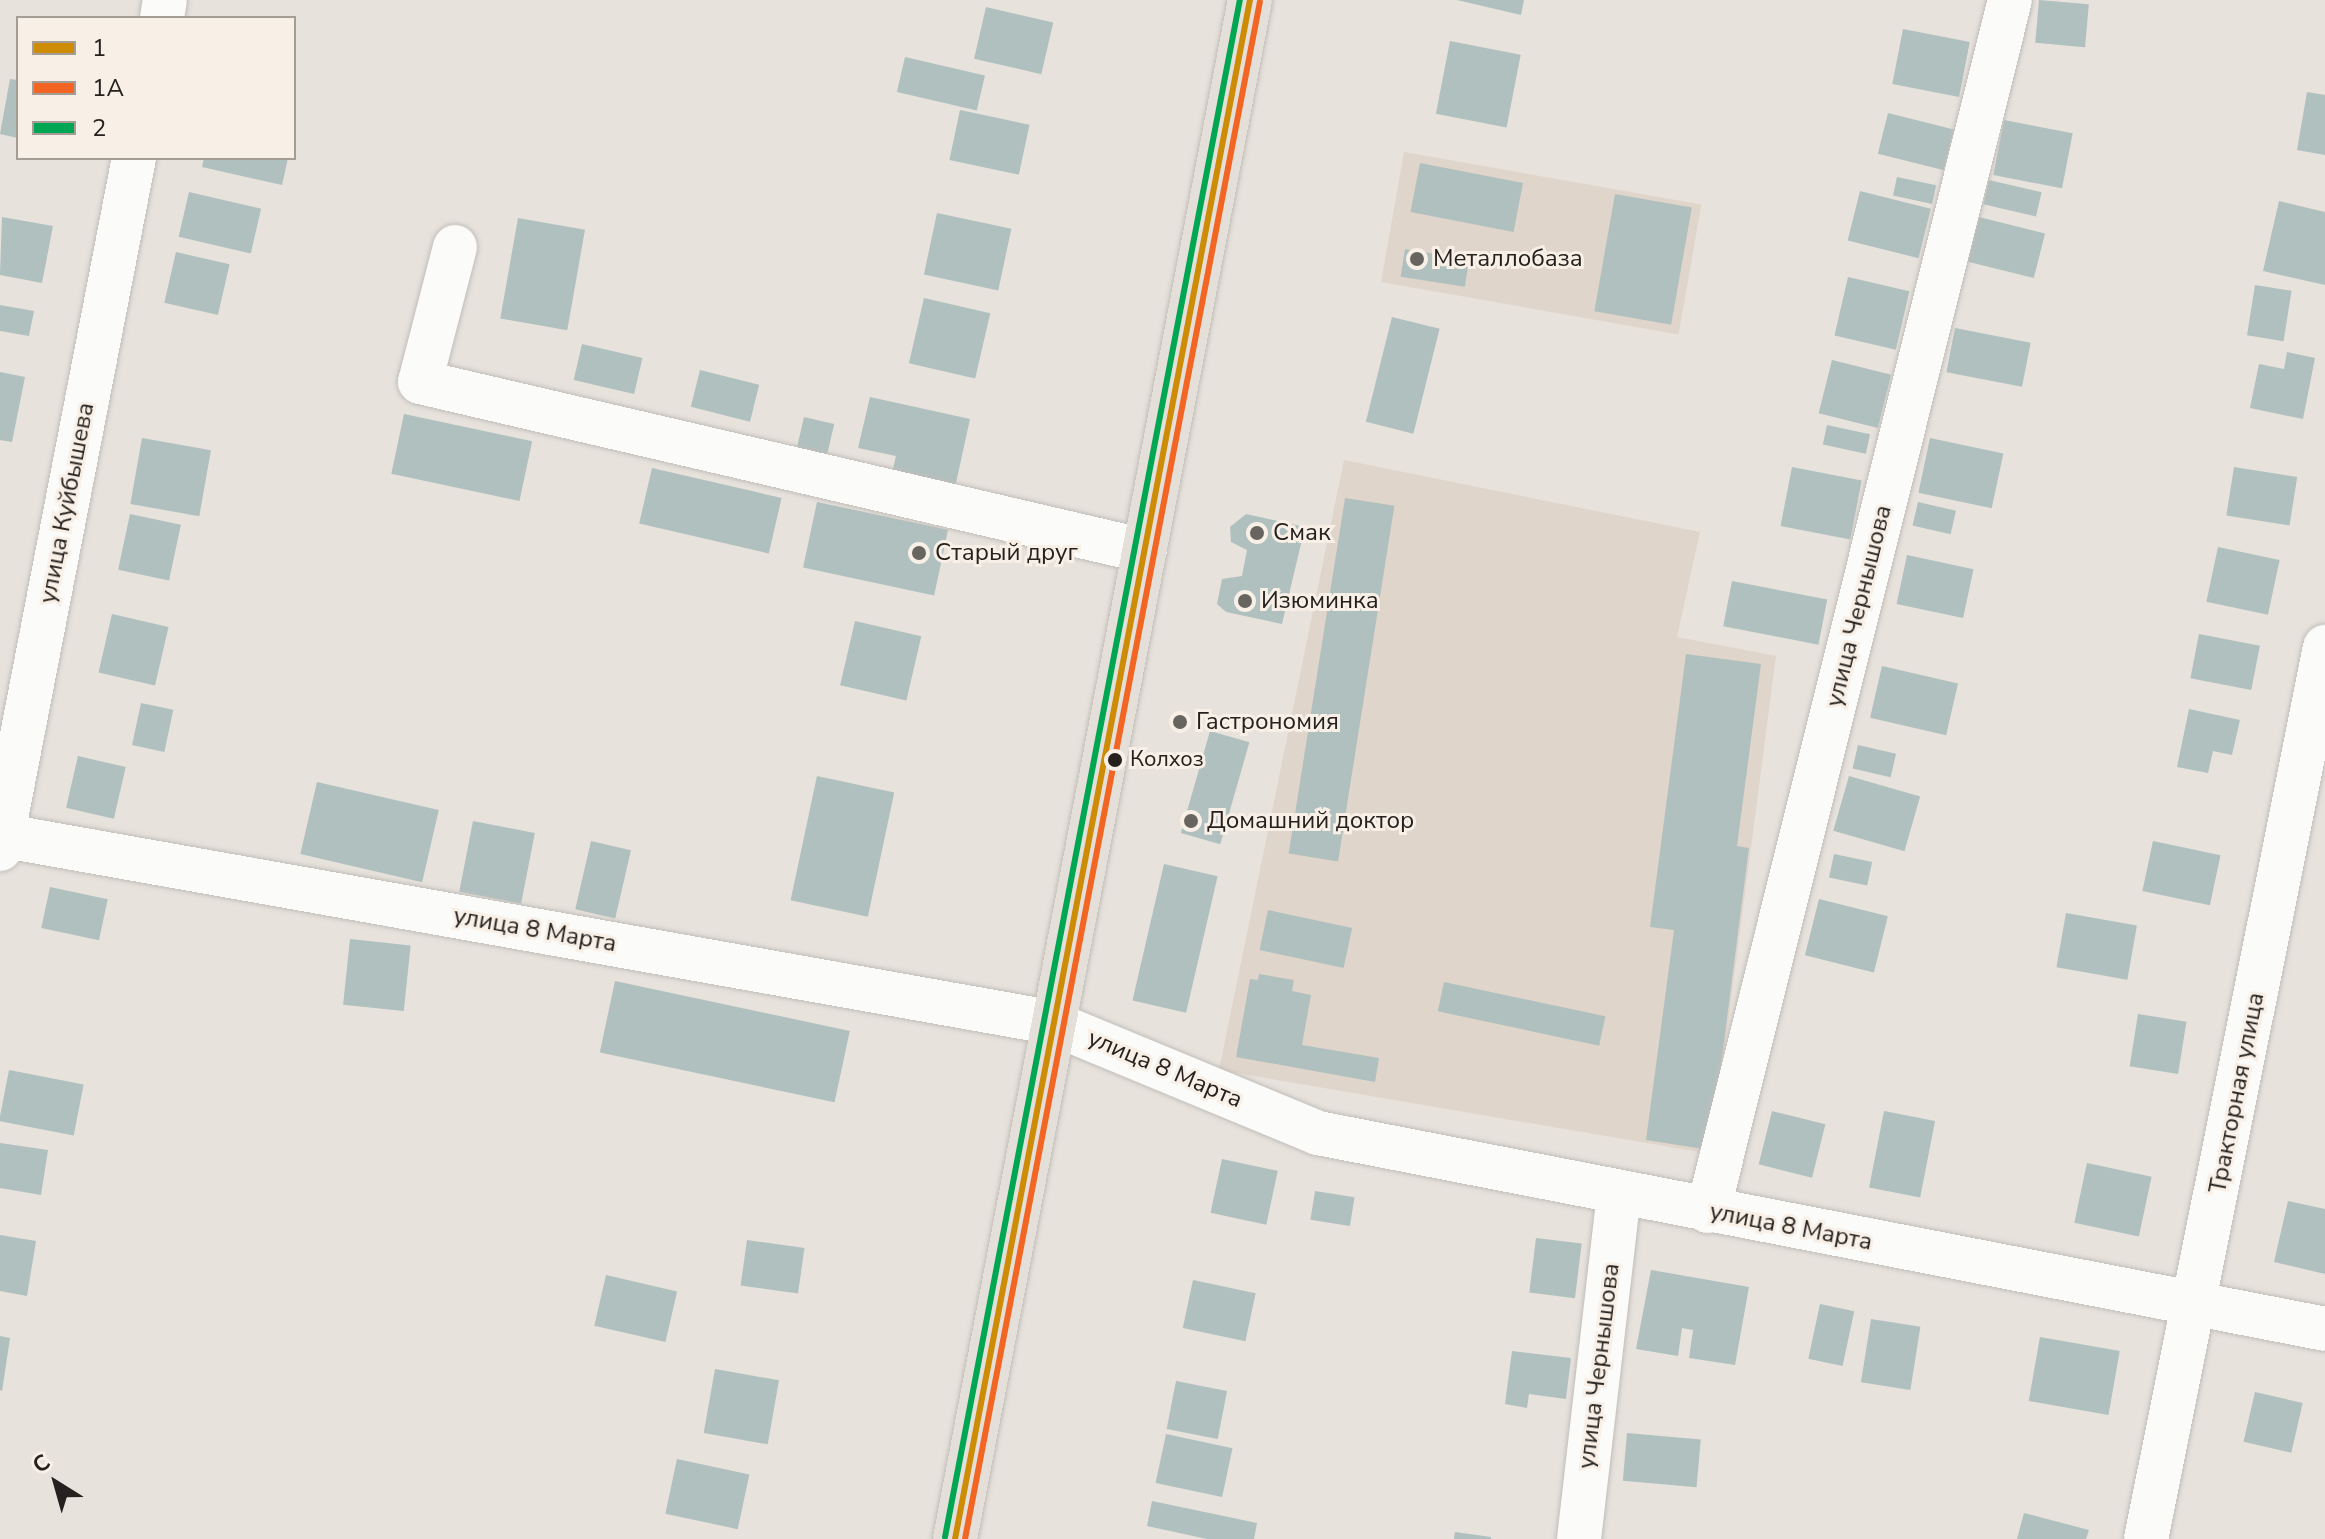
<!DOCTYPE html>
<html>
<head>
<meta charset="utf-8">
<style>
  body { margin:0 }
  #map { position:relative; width:2325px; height:1539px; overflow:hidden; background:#e7e2dc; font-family:"Nunito Sans",sans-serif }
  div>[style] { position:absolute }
  .built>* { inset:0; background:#e0d5cb; transform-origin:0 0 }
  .building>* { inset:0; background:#b0c0bf; transform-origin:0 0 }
  .roads { filter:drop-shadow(0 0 2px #c1bdb9) drop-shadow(0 0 2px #c1bdb9) }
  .minor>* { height:44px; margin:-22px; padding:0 22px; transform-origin:22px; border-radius:22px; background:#fbfbfa }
  .major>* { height:44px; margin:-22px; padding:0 22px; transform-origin:22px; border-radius:22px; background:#e4dfd9 }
  .bus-1>* { height:6px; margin:-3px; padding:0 3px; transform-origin:3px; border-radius:3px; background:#cd8b06 }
  .bus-2>* { height:6px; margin:-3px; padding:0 3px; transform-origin:3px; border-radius:3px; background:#f26522 }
  .bus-3>* { height:6px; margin:-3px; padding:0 3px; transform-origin:3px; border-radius:3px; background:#00a651 }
  .dots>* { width:22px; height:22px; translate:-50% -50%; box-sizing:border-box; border:4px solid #f8efe6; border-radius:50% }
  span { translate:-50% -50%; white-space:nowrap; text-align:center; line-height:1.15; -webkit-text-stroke:6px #f8efe6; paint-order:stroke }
  .bus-label { font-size:22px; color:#24211e }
  .left { translate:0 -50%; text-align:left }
  .poi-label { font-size:24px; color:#24211e }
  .street-label { font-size:24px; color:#24211e }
  .legend { position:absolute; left:16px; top:16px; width:280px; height:144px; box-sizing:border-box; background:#f8efe6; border:2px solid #a39d96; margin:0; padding:10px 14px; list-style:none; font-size:24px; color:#24211e }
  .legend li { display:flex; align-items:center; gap:16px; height:40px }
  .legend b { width:40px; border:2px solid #a39d96 }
  .north { position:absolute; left:16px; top:1443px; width:80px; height:80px; -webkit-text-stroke:6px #f8efe6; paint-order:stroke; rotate:323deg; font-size:22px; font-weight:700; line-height:32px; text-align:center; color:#24211e }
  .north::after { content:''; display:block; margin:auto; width:28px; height:36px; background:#24211e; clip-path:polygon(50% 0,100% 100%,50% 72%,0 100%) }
</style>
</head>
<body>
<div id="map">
  <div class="built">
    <i style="left:1404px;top:152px;width:302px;height:132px;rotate:10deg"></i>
    <i style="clip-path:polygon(1344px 460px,1700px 532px,1677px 637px,1776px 656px,1711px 1154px,1219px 1070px)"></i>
  </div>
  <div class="building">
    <i style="clip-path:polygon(1457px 0,1524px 0,1521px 15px)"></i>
    <i style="left:2039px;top:0;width:50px;height:43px;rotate:5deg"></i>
    <i style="left:986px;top:7px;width:69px;height:53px;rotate:13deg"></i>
    <i style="left:1903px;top:29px;width:68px;height:56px;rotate:11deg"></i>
    <i style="left:1450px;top:41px;width:72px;height:74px;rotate:11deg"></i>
    <i style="left:905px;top:57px;width:82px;height:36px;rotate:13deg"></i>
    <i style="clip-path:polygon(10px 79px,18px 80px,18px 138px,0 134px)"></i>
    <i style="clip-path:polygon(2307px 92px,2325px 95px,2325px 155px,2297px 150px)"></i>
    <i style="left:960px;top:110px;width:71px;height:51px;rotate:12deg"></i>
    <i style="left:1888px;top:113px;width:68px;height:42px;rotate:14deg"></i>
    <i style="left:2004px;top:120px;width:70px;height:56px;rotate:11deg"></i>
    <i style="clip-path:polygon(204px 158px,288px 158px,282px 185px,202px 167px)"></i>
    <i style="left:1420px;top:163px;width:105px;height:50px;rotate:11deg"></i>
    <i style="left:1897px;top:177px;width:40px;height:19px;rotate:12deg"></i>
    <i style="left:1989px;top:180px;width:54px;height:25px;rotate:13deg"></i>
    <i style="left:1860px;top:191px;width:73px;height:51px;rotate:14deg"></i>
    <i style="left:189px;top:192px;width:74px;height:46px;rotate:13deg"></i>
    <i style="left:1615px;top:194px;width:78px;height:119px;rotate:10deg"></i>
    <i style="clip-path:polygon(2279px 201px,2325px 212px,2325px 285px,2263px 271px)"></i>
    <i style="left:937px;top:213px;width:76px;height:63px;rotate:12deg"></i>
    <i style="clip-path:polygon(2px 217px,53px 226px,42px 283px,0 275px)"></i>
    <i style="left:1979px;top:217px;width:68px;height:46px;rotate:14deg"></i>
    <i style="left:518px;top:218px;width:68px;height:102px;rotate:10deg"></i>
    <i style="left:1405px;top:249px;width:65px;height:28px;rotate:9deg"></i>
    <i style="left:176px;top:252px;width:55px;height:52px;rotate:13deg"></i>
    <i style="left:1848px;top:277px;width:63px;height:60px;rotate:13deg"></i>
    <i style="left:2255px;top:285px;width:37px;height:51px;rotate:9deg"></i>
    <i style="left:924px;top:298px;width:68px;height:67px;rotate:13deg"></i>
    <i style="clip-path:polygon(0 305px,34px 311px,29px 336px,0 331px)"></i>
    <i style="left:1392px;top:317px;width:49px;height:108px;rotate:14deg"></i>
    <i style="left:1955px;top:328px;width:77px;height:45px;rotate:11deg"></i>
    <i style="left:582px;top:344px;width:62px;height:37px;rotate:13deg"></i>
    <i style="clip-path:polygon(2287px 352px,2315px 358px,2303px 419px,2250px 408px,2259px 364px,2284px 369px)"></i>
    <i style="left:1832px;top:360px;width:61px;height:55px;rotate:14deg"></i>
    <i style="left:700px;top:370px;width:61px;height:38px;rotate:14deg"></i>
    <i style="clip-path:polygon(0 372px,25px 377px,12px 442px,0 440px)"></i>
    <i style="clip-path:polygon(870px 397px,970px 419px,954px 492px,891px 478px,896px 456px,858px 448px)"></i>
    <i style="left:404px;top:414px;width:131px;height:61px;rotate:12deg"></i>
    <i style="left:804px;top:417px;width:31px;height:34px;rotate:13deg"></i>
    <i style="left:1827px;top:425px;width:44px;height:20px;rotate:12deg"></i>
    <i style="left:142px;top:438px;width:70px;height:67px;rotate:10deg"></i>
    <i style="left:1930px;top:438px;width:75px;height:56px;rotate:12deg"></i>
    <i style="left:1792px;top:467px;width:71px;height:60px;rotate:11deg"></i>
    <i style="left:2234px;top:467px;width:64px;height:49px;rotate:9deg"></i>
    <i style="left:652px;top:468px;width:133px;height:57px;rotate:13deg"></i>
    <i style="left:1345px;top:498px;width:50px;height:360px;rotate:9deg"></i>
    <i style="left:817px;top:502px;width:134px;height:67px;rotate:12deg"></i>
    <i style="left:1918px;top:502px;width:39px;height:24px;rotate:13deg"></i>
    <i style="left:130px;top:514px;width:52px;height:57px;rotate:12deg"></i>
    <i style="clip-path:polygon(1246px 514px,1305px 527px,1282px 624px,1226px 612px,1217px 604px,1222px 579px,1242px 576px,1247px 550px,1231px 542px,1230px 527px)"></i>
    <i style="left:2218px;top:547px;width:63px;height:56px;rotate:12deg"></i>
    <i style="left:1907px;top:555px;width:68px;height:50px;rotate:12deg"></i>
    <i style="left:1732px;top:581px;width:97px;height:46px;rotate:11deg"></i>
    <i style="left:112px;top:614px;width:58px;height:60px;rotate:13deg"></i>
    <i style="left:855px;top:621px;width:68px;height:66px;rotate:13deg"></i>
    <i style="left:2199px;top:634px;width:62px;height:45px;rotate:11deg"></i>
    <i style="clip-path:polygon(1686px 654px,1761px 664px,1737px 846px,1749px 848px,1710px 1150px,1646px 1140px,1674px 930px,1650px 927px)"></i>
    <i style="left:1882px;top:666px;width:78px;height:53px;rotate:13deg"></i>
    <i style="left:141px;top:703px;width:33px;height:43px;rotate:12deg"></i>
    <i style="clip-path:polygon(2189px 709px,2240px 720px,2232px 755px,2213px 751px,2208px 773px,2177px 767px)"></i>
    <i style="left:1210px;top:731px;width:41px;height:106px;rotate:16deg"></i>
    <i style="left:1858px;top:745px;width:39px;height:24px;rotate:13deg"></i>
    <i style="left:78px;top:756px;width:49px;height:53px;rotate:13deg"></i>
    <i style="left:817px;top:776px;width:79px;height:127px;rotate:12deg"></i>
    <i style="left:1849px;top:776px;width:74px;height:57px;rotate:16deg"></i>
    <i style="left:317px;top:782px;width:125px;height:74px;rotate:13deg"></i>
    <i style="left:473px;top:821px;width:63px;height:72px;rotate:11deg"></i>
    <i style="left:591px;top:841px;width:41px;height:70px;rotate:13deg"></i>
    <i style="left:2153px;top:841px;width:69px;height:51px;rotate:12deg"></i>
    <i style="left:1834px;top:854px;width:39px;height:24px;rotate:12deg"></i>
    <i style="left:1164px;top:864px;width:55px;height:140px;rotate:13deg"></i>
    <i style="left:50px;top:887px;width:59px;height:42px;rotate:12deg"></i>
    <i style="left:1819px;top:899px;width:71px;height:58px;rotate:14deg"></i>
    <i style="left:1268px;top:910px;width:86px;height:41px;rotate:12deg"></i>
    <i style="left:2066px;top:913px;width:72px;height:55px;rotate:10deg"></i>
    <i style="left:350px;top:939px;width:61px;height:66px;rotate:6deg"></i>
    <i style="clip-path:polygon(1259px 974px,1294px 980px,1292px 991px,1311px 995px,1302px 1045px,1379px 1058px,1375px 1082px,1236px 1057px,1250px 979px,1258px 980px)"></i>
    <i style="left:615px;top:981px;width:240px;height:73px;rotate:12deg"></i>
    <i style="left:1444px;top:982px;width:165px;height:30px;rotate:12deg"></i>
    <i style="left:2138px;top:1014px;width:49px;height:53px;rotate:9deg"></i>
    <i style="left:9px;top:1070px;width:76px;height:52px;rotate:11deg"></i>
    <i style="left:1772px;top:1111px;width:55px;height:55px;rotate:14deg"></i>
    <i style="left:1884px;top:1111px;width:52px;height:78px;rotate:11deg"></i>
    <i style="clip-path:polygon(0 1143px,48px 1150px,41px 1195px,0 1188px)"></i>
    <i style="left:1222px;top:1159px;width:57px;height:55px;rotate:12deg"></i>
    <i style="left:2087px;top:1163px;width:66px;height:61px;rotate:12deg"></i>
    <i style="left:1315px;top:1191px;width:40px;height:29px;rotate:9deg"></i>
    <i style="clip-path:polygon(2288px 1201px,2325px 1209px,2325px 1274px,2274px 1262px)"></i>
    <i style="clip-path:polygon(0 1235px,36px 1241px,27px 1296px,0 1291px)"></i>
    <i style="left:1536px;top:1238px;width:46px;height:55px;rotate:7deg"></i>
    <i style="left:747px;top:1240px;width:58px;height:46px;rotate:8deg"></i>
    <i style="clip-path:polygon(1651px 1270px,1749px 1287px,1735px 1365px,1689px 1358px,1693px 1330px,1682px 1328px,1678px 1356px,1636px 1349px)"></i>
    <i style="left:606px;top:1275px;width:73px;height:52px;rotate:13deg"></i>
    <i style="left:1193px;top:1280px;width:64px;height:49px;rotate:12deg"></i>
    <i style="left:1820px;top:1304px;width:35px;height:56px;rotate:12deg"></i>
    <i style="left:1871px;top:1319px;width:50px;height:64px;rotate:9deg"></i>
    <i style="clip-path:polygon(0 1336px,10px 1338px,2px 1391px,0 1390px)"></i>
    <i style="left:2040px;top:1337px;width:81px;height:65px;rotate:10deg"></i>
    <i style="clip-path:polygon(1512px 1351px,1571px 1358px,1566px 1399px,1529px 1394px,1527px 1408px,1505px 1404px)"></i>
    <i style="left:715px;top:1369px;width:65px;height:65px;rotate:10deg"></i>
    <i style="left:1176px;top:1381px;width:52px;height:49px;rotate:11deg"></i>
    <i style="left:2255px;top:1392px;width:49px;height:51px;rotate:13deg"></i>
    <i style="left:1627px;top:1433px;width:74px;height:48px;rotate:5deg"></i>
    <i style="left:1166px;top:1434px;width:68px;height:50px;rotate:12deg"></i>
    <i style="left:677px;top:1459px;width:74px;height:56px;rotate:12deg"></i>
    <i style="clip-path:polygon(1152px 1501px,1257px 1523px,1254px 1539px,1207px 1539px,1147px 1526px)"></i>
    <i style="clip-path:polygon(2024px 1513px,2089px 1530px,2086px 1539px,2017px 1539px)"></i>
    <i style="clip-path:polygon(1455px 1532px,1491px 1537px,1491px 1539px,1454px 1539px)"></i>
  </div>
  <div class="roads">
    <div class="minor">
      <i style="left:162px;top:18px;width:18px;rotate:-81deg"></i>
      <i style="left:455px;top:247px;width:139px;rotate:104.5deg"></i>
      <i style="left:420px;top:382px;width:744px;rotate:13.12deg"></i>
      <i style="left:0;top:835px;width:1067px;rotate:10.1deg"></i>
      <i style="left:1050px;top:1022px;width:290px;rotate:22.5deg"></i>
      <i style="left:1318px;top:1133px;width:1026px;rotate:11.01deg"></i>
      <i style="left:0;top:849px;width:704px;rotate:-79.03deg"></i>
      <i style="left:1708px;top:1211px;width:1248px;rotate:-76deg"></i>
      <i style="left:1579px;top:1539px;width:347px;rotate:-83.4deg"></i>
      <i style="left:2146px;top:1539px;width:910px;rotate:-78.65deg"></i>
    </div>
    <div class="major">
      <i style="left:955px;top:1539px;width:1567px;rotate:-79.15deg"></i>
    </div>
  </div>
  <div class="bus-1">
    <i style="left:955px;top:1539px;width:1567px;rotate:-79.15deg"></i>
  </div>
  <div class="bus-2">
    <i style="left:965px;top:1539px;width:1565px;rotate:-79.14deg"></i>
  </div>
  <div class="bus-3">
    <i style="left:945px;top:1537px;width:1565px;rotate:-79.14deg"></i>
  </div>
  <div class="dots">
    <i style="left:1417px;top:259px;background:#686560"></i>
    <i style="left:1257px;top:533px;background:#686560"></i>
    <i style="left:919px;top:553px;background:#686560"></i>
    <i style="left:1245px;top:601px;background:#686560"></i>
    <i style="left:1180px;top:722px;background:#686560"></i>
    <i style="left:1115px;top:760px;background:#24211e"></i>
    <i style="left:1191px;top:821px;background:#686560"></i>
  </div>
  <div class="bus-label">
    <span class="left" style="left:1130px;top:760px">Колхоз</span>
  </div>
  <div class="poi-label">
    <span class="left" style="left:1433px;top:259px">Металлобаза</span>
    <span class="left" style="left:1273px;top:533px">Смак</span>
    <span class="left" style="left:935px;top:553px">Старый друг</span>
    <span class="left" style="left:1261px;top:601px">Изюминка</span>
    <span class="left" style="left:1196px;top:722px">Гастрономия</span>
    <span class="left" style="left:1207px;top:821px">Домашний доктор</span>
  </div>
  <div class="street-label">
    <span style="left:67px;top:503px;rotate:-79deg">улица Куйбышева</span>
    <span style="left:1859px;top:606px;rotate:-76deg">улица Чернышова</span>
    <span style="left:535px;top:930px;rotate:10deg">улица 8 Марта</span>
    <span style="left:1165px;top:1069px;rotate:23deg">улица 8 Марта</span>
    <span style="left:2237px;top:1093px;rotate:-79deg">Тракторная улица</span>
    <span style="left:1791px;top:1227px;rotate:11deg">улица 8 Марта</span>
    <span style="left:1599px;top:1366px;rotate:-83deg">улица Чернышова</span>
  </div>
  <ul class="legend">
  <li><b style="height:10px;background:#cd8b06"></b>1</li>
  <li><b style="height:10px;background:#f26522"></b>1А</li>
  <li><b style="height:10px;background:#00a651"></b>2</li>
  </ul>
  <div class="north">С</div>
</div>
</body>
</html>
